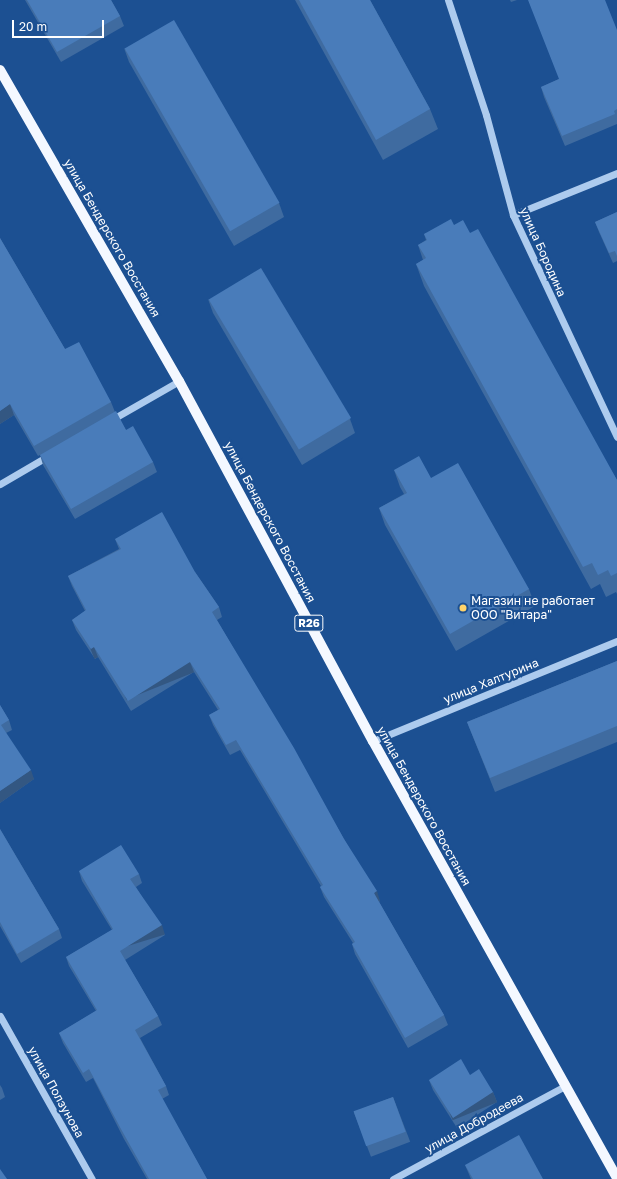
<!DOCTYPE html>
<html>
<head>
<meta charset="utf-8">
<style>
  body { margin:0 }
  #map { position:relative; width:617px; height:1179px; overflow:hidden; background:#1c5092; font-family:"Golos Text",sans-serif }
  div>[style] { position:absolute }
  .minor>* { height:7px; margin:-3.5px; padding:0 3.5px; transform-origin:3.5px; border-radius:3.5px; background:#adcbee }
  .major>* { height:10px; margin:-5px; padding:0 5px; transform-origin:5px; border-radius:5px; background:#f4f8ff }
  .wall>* { inset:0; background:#3f6ba0; transform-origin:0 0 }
  .shaded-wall>* { inset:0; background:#335782; transform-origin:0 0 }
  .building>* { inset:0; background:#497cba; transform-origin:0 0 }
  .dots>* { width:11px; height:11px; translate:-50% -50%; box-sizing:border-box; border:2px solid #1c5092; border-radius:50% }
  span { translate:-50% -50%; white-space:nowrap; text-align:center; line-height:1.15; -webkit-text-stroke:4px #1c5092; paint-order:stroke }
  .shield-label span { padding:1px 3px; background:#1c5092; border:1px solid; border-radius:3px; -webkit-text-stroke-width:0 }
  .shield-label { font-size:11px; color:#fff; font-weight:700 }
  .street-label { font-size:12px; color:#fff }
  .poi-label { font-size:12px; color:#fff }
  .left { translate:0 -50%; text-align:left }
  .scale { position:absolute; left:12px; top:20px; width:92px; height:18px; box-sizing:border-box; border:2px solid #fff; border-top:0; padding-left:5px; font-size:12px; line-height:14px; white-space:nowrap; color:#fff; -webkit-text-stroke:3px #1c5092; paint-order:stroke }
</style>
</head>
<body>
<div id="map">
  <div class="minor">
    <i style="left:448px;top:0;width:121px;rotate:71.7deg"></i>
    <i style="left:486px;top:115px;width:104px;rotate:74.9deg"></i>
    <i style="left:513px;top:215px;width:245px;rotate:64.9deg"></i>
    <i style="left:513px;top:215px;width:112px;rotate:-22deg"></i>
    <i style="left:111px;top:420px;width:78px;rotate:-29.8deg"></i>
    <i style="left:0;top:484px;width:56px;rotate:-30.3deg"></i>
    <i style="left:373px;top:741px;width:264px;rotate:-22.3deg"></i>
    <i style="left:0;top:1016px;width:187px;rotate:60.6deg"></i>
    <i style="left:393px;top:1179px;width:196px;rotate:-28.4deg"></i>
  </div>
  <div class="major">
    <i style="left:0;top:70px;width:359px;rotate:60.1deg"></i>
    <i style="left:179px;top:381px;width:409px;rotate:61.7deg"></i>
    <i style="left:373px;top:741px;width:501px;rotate:60.82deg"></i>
  </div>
  <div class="wall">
    <i style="clip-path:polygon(25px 0,111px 0,120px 16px,124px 26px,61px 62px)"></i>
    <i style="clip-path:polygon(295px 0,370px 0,430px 109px,438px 129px,383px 160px)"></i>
    <i style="clip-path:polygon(510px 0,517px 0,511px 2px)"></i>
    <i style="clip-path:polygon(617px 30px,617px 124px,565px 146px,544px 97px,541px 87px,559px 79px)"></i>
    <i style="clip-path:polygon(124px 48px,279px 203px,284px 217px,234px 246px,129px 62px)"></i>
    <i style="clip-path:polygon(617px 212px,617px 261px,613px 263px,599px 232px,595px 222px)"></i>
    <i style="clip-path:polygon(454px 225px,470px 233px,617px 480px,617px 594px,616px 592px,606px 597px,600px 584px,591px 589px,424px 286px,416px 264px,423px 260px,418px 245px,426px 240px,424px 234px)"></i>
    <i style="clip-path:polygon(0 238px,65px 349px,111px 402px,115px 412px,126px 430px,153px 462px,157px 472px,75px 519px,43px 465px,40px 455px,38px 456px,14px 415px,0 424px)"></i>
    <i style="clip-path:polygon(208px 299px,350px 419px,355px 433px,302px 465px,213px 313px)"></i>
    <i style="clip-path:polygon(394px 470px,431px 478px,529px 589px,535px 606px,456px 651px,385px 525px,379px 508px,404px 494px,400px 487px)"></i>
    <i style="clip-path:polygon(115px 539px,195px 572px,219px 607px,222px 617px,217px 620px,344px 839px,380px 901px,379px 902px,444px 1015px,448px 1025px,408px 1048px,355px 954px,352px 944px,353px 943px,324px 897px,320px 887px,321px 886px,240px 750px,230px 755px,213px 725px,209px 715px,218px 710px,194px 672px,131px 711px,98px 657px,95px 659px,76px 630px,72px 620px,85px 611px,72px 586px,68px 576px,119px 549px)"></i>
    <i style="clip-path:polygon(617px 661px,617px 742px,495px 792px,467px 722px)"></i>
    <i style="clip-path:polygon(0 705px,9px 720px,12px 730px,6px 733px,34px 779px,0 803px)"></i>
    <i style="clip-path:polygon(0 829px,59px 929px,62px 938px,21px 963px,0 926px)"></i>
    <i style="clip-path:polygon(79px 871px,139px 874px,142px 883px,136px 887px,165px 935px,125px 960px,158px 1016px,162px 1025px,140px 1038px,166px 1086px,169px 1095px,162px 1099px,207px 1179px,147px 1179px,124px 1139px,93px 1078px,86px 1082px,63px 1043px,59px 1033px,96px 1011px,69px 966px,66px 957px,112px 930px,82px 881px)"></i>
    <i style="clip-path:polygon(470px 1075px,493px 1092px,497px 1102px,457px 1128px,433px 1090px,429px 1080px)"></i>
    <i style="clip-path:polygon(0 1085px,2px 1088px,5px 1097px,0 1100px)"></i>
    <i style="left:393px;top:1097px;width:48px;height:42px;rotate:69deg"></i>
    <i style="clip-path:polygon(465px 1165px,543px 1179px,471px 1179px)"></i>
  </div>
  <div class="shaded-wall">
    <i style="clip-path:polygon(10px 404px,14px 415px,0 424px,0 411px)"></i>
    <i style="left:94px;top:647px;width:11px;height:4px;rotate:68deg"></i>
    <i style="left:190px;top:662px;width:11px;height:73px;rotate:68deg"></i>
    <i style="clip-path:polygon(31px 770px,34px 779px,0 803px,0 791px)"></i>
    <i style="clip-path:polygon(377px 891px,380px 901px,377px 903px,374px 893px)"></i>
    <i style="left:162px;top:925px;width:10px;height:49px;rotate:73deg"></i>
    <i style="left:493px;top:1092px;width:11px;height:48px;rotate:68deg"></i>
  </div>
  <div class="building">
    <i style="clip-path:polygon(27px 0,111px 0,120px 16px,57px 52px)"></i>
    <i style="clip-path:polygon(299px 0,370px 0,430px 109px,376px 140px)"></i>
    <i style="clip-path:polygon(528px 0,605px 0,617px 30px,617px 109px,614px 111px,615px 114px,562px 136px,541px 87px,559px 79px)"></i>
    <i style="left:174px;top:20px;width:211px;height:57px;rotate:60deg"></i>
    <i style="clip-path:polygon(617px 212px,617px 256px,615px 251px,609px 253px,595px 222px)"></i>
    <i style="clip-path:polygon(451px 219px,454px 225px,463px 220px,470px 233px,478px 229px,617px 480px,617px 573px,611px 576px,608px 570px,598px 575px,592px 563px,583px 567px,416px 264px,426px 258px,418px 245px,427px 240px,424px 234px)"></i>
    <i style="clip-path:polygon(0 238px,65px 349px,79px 342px,111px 402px,34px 446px,10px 404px,0 411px)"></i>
    <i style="left:261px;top:268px;width:175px;height:61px;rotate:59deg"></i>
    <i style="clip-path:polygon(116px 411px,126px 430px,133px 426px,153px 462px,71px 509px,40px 455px)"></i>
    <i style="clip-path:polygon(419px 456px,431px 478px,458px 463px,529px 589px,450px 634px,379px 508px,407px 493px,394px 470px)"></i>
    <i style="clip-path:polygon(162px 512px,195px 572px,219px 607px,212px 612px,294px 748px,344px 839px,377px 891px,374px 893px,444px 1015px,405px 1038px,352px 944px,355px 942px,320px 887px,323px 885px,236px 740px,226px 745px,209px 715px,220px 709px,190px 662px,128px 701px,94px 647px,91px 649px,72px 620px,86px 610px,68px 576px,121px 549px,115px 539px)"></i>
    <i style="clip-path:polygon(617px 661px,617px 726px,490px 778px,467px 722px)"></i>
    <i style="clip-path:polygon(0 705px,9px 720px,1px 725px,31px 770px,0 791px)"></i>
    <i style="clip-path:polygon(0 829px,59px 929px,17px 954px,0 922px)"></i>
    <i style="clip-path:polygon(121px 845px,139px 874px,130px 879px,162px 925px,120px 951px,158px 1016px,135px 1030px,166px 1086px,158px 1090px,207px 1179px,149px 1179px,121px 1129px,89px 1069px,83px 1073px,59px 1033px,97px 1010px,66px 957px,113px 929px,79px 871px)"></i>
    <i style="clip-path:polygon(461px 1059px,470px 1075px,479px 1069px,493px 1092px,453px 1118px,429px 1080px)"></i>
    <i style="left:393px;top:1097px;width:37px;height:42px;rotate:70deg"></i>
    <i style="clip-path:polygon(519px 1135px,543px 1179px,473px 1179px,465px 1165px)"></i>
    <i style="clip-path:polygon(0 1169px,7px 1179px,0 1179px)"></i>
  </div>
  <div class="dots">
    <i style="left:463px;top:608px;background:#fed36b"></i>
  </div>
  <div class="shield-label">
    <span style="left:309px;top:623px">R26</span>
  </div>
  <div class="street-label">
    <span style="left:112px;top:238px;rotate:60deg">улица Бендерского Восстания</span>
    <span style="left:543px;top:252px;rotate:66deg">улица Бородина</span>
    <span style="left:270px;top:522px;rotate:62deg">улица Бендерского Восстания</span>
    <span style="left:491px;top:681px;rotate:-22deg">улица Халтурина</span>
    <span style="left:424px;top:806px;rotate:61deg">улица Бендерского Восстания</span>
    <span style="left:56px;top:1092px;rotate:61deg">улица Ползунова</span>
    <span style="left:474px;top:1123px;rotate:-29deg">улица Добродеева</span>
  </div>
  <div class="poi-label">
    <span class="left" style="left:471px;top:608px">Магазин не работает<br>ООО "Витара"</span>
  </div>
  <div class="scale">20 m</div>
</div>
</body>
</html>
